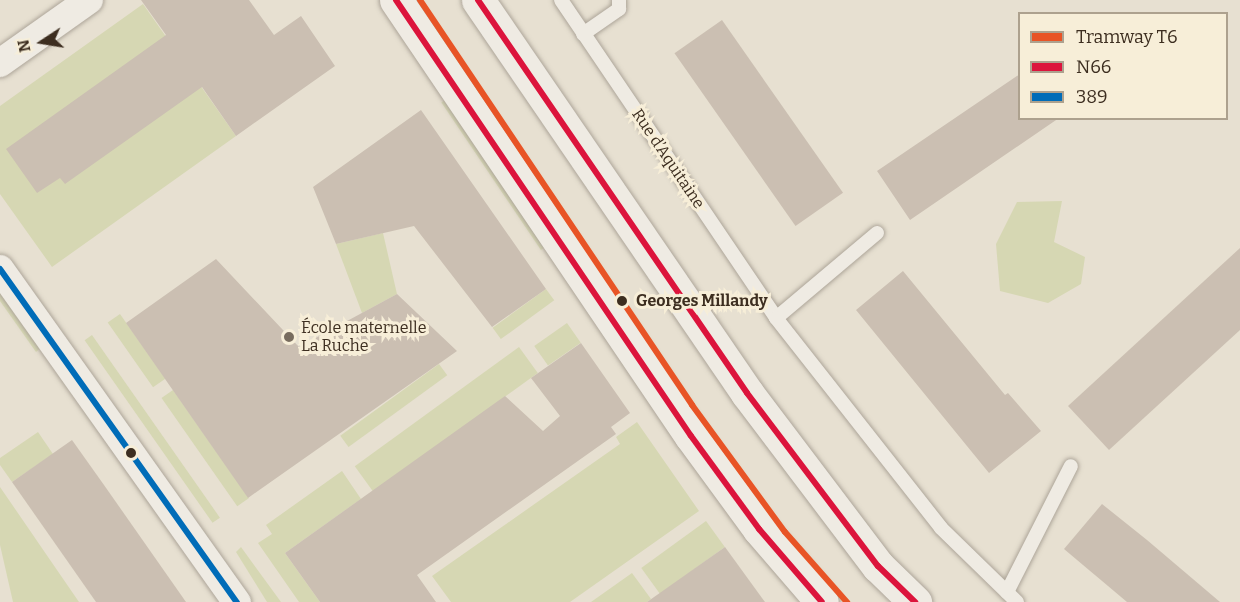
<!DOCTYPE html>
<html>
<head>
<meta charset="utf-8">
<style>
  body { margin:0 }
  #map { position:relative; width:1240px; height:602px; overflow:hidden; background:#e7e0d1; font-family:Bitter,serif }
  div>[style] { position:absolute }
  .green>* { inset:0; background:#d6d7b3; transform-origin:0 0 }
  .building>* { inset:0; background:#cbbfb2; transform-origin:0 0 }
  .roads { filter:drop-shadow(0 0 2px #ada599) drop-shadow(0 0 2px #ada599) }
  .service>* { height:14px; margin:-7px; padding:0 7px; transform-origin:7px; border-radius:7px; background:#efebe3 }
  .minor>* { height:28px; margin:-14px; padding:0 14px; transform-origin:14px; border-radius:14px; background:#efebe3 }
  .tertiary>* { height:33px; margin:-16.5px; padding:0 16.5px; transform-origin:16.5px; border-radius:16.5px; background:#efebe3 }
  .bus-1>* { height:6px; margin:-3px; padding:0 3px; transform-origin:3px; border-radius:3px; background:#dc143c }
  .bus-2>* { height:6px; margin:-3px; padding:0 3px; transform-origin:3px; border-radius:3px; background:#006cb8 }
  .tram-1>* { height:6px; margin:-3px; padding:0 3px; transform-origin:3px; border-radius:3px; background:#e85426 }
  .dots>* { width:16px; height:16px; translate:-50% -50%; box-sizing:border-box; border:3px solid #f7eed8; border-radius:50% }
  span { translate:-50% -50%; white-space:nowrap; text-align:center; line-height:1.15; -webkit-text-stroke:6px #f7eed8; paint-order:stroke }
  .street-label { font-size:16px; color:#3d2e20 }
  .stop-label { font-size:16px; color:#3d2e20; font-weight:700 }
  .left { translate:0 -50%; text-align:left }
  .poi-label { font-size:16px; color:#3d2e20 }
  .legend { position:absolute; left:1018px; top:12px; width:210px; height:108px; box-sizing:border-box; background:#f7eed8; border:2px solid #ada18e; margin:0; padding:8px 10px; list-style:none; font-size:18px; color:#3d2e20 }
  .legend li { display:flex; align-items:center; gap:12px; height:30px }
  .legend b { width:30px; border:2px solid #ada18e }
  .north { position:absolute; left:12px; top:12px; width:60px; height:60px; -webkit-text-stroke:4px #f7eed8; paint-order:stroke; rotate:258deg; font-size:16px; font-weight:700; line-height:24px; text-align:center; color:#3d2e20 }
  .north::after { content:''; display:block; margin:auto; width:21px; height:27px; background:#3d2e20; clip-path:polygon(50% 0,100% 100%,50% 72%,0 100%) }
</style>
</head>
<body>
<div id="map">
  <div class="green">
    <i style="clip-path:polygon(143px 4px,236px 136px,52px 267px,0 194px,0 106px)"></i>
    <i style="left:448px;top:98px;width:178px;height:8px;rotate:56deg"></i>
    <i style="clip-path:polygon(1062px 201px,1054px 242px,1085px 257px,1081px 284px,1048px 303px,1000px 291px,996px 244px,1017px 202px)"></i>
    <i style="clip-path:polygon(383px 233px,397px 294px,362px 313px,336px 244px)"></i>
    <i style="clip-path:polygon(0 285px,43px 346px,36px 352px,0 301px)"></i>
    <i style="left:546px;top:289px;width:14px;height:66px;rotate:54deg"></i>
    <i style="left:120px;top:314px;width:79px;height:15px;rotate:55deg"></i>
    <i style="left:567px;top:323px;width:24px;height:40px;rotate:55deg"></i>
    <i style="left:92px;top:335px;width:223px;height:9px;rotate:55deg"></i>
    <i style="left:519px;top:347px;width:32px;height:203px;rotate:54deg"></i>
    <i style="left:439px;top:364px;width:14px;height:122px;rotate:54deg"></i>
    <i style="left:173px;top:390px;width:132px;height:14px;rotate:55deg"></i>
    <i style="clip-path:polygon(637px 422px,699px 511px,570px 602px,451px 602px,432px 576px,620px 444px,616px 437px)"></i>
    <i style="clip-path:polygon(38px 432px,53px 454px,12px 482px,0 465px,0 458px)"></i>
    <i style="clip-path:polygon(342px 471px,361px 499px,285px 553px,320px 602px,299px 602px,258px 543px,272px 534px,266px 525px)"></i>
    <i style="clip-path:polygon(0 487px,79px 602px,13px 602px,0 545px)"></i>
    <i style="left:706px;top:521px;width:32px;height:80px;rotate:54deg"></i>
    <i style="clip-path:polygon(241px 547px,281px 602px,267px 602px,236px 552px)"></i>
    <i style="clip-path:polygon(632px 573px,651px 599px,647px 602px,591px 602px)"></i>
  </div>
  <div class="building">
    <i style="clip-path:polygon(141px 0,249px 0,274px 35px,301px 16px,335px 66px,236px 136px,202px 87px,65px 184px,60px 178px,37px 193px,6px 149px,166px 35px)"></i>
    <i style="left:722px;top:20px;width:211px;height:58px;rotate:55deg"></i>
    <i style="clip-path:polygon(1020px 74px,1020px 118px,1059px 118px,910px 220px,877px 171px)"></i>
    <i style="clip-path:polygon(421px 110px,546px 289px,492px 327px,414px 226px,336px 244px,313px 187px)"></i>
    <i style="clip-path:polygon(1240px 248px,1240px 330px,1109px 450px,1068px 406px)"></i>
    <i style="clip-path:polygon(216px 259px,299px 347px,397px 294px,457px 351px,248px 498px,126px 323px)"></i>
    <i style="clip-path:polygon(903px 271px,1005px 395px,1008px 393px,1041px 431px,989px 473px,856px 310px)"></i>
    <i style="clip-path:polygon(581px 343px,630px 413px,611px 427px,616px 434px,417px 575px,436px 602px,320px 602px,285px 553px,505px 396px,543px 431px,560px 416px,531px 378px)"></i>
    <i style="clip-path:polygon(72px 440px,104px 485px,186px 602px,96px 602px,12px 482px)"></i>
    <i style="clip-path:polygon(1102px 504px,1147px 540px,1220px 602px,1127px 602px,1064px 549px)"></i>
    <i style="clip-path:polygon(725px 547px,765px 602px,647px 602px)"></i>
  </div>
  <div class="roads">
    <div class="service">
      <i style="left:561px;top:0;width:384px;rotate:55.9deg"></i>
      <i style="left:583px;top:34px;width:44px;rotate:-34.8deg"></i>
      <i style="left:619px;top:9px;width:9px;rotate:-90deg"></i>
      <i style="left:877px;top:233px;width:132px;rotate:139.9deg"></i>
      <i style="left:776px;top:318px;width:267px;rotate:51.8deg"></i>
      <i style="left:941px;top:528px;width:106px;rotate:44.2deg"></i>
      <i style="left:1007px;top:592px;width:141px;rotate:-63.1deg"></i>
    </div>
    <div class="minor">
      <i style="left:0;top:63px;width:109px;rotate:-35.3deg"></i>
      <i style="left:0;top:269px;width:409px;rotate:54.6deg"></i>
    </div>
    <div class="tertiary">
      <i style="left:396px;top:0;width:526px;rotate:55.92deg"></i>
      <i style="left:691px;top:436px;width:115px;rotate:53.8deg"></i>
      <i style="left:759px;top:529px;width:96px;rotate:49.2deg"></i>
      <i style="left:478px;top:0;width:476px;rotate:55.6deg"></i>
      <i style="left:747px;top:393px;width:217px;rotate:52.9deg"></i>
      <i style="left:878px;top:566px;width:52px;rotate:44.2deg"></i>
    </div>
  </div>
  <div class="bus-1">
    <i style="left:396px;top:0;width:526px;rotate:55.92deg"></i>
    <i style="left:691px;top:436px;width:115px;rotate:53.8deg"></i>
    <i style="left:759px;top:529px;width:96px;rotate:49.2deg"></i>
    <i style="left:478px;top:0;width:476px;rotate:55.6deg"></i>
    <i style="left:747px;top:393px;width:217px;rotate:52.9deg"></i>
    <i style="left:878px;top:566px;width:52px;rotate:44.2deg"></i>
  </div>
  <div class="bus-2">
    <i style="left:0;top:269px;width:409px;rotate:54.6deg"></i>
  </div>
  <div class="tram-1">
    <i style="left:420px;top:0;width:488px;rotate:56.1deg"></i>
    <i style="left:692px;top:405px;width:157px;rotate:53.8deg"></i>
    <i style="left:785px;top:532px;width:94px;rotate:48.5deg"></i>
  </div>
  <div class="dots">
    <i style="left:622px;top:301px;background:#3d2e20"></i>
    <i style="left:289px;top:337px;background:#786c5e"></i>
    <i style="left:131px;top:453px;background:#3d2e20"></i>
  </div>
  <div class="street-label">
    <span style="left:668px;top:159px;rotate:56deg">Rue d’Aquitaine</span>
  </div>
  <div class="stop-label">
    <span class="left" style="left:636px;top:301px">Georges Millandy</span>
  </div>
  <div class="poi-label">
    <span class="left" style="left:301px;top:337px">École maternelle<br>La Ruche</span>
  </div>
  <ul class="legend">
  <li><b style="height:8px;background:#e85426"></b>Tramway T6</li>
  <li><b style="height:8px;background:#dc143c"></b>N66</li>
  <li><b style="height:8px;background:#006cb8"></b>389</li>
  </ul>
  <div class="north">N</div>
</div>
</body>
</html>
